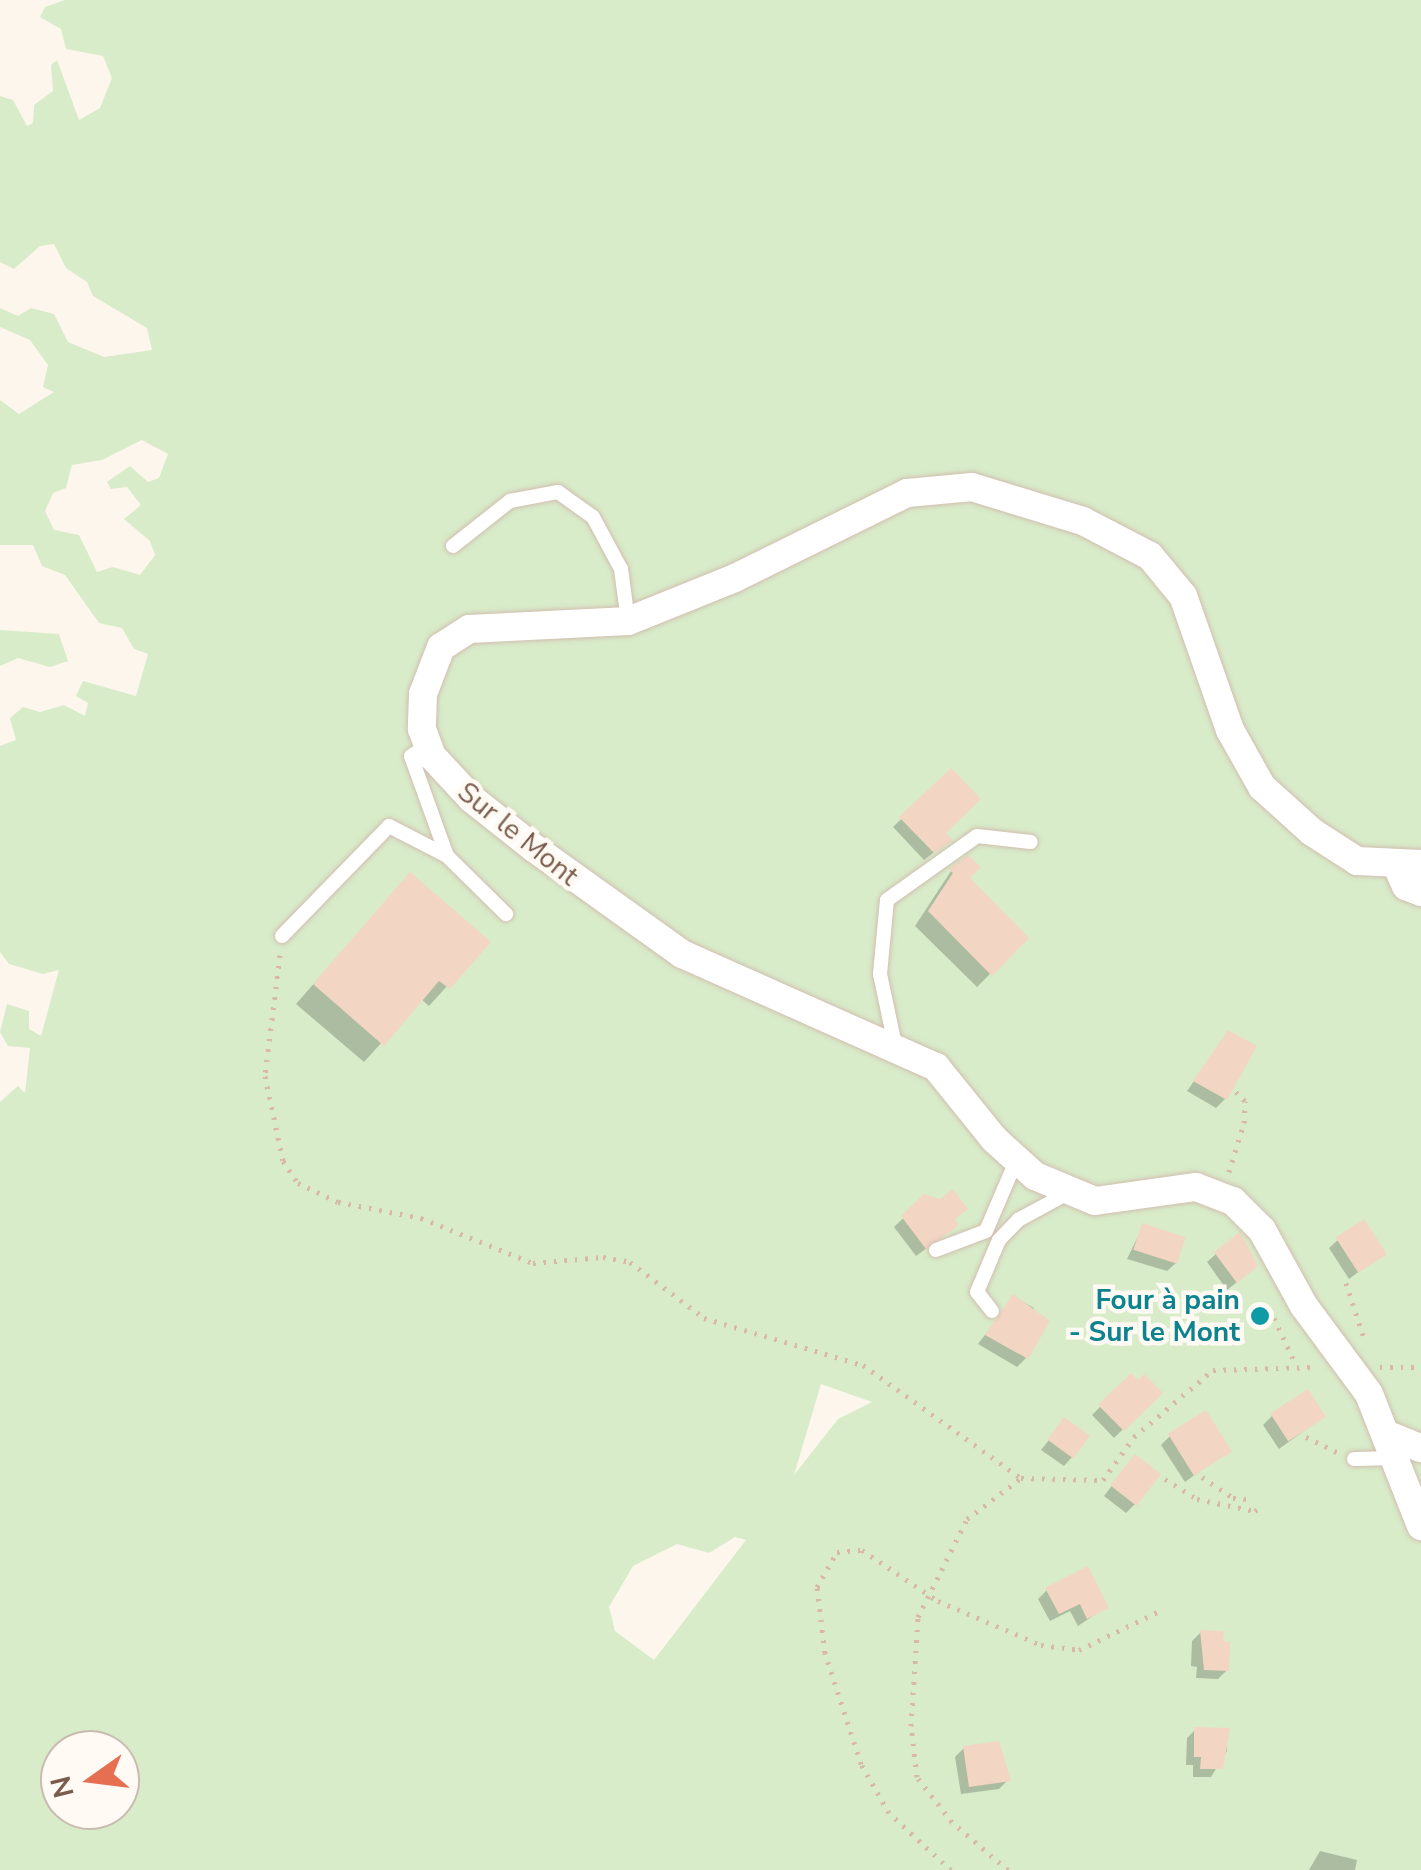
<!DOCTYPE html>
<html>
<head>
<meta charset="utf-8">
<style>
  body { margin:0 }
  #map { position:relative; width:1421px; height:1870px; overflow:hidden; background:#fdf6ec; font-family:"Nunito Sans",sans-serif }
  div>[style] { position:absolute }
  .green>* { inset:0; background:#d8ecc9 }
  .shadow>* { inset:0; background:#0003 }
  .building>* { inset:0; background:#f3d5c3; transform-origin:0 0 }
  .path>* { height:5px; margin-top:-2.5px; transform-origin:0; background:repeating-linear-gradient(90deg,#d9b8a5 0 2.5px,transparent 0 10.5px) }
  .roads { filter:drop-shadow(0 0 2px #d1beb0) drop-shadow(0 0 2px #d1beb0) }
  .service>* { height:14px; margin:-7px; padding:0 7px; transform-origin:7px; border-radius:7px; background:#fff }
  .minor>* { height:28px; margin:-14px; padding:0 14px; transform-origin:14px; border-radius:14px; background:#fff }
  .dots>* { width:28px; height:28px; translate:-50% -50%; box-sizing:border-box; border:5px solid #fffaf3; border-radius:50% }
  span { translate:-50% -50%; white-space:nowrap; text-align:center; line-height:1.15; -webkit-text-stroke:9px #fffaf3; paint-order:stroke }
  .street-label { font-size:28px; color:#7a5c4d }
  .culture-label { font-size:28px; color:#0d838f; font-weight:700 }
  .right { translate:-100% -50%; text-align:right }
  .north { position:absolute; left:40px; top:1730px; width:100px; height:100px; box-sizing:border-box; background:#fffaf3; border:2px solid #cabbb1; border-radius:50%; rotate:256deg; font-size:28px; font-weight:700; line-height:40px; text-align:center; color:#7a5c4d }
  .north::after { content:''; display:block; margin:auto; width:35px; height:45px; background:#e76f51; clip-path:polygon(50% 0,100% 100%,50% 72%,0 100%) }
</style>
</head>
<body>
<div id="map">
  <div class="green">
    <i style="clip-path:polygon(evenodd,65px 0,1421px 0,1421px 1870px,0 1870px,0 1102px,18px 1086px,25px 1093px,30px 1048px,8px 1046px,0 1032px,7px 1004px,29px 1011px,29px 1029px,41px 1036px,59px 970px,43px 974px,9px 964px,0 952px,0 746px,16px 740px,10px 718px,23px 707px,40px 712px,64px 705px,85px 716px,88px 703px,76px 696px,83px 681px,136px 696px,148px 654px,134px 649px,122px 628px,99px 623px,65px 575px,42px 566px,33px 545px,0 545px,0 400px,19px 414px,54px 392px,43px 387px,48px 365px,30px 340px,0 327px,0 308px,18px 316px,31px 308px,54px 314px,68px 342px,104px 357px,152px 350px,147px 328px,93px 296px,87px 282px,66px 268px,54px 244px,40px 246px,14px 269px,0 262px,0 96px,13px 100px,27px 126px,33px 123px,34px 105px,53px 91px,51px 65px,57px 60px,79px 120px,100px 108px,112px 78px,103px 56px,66px 49px,61px 29px,40px 17px,45px 7px,65px 0,142px 440px,168px 454px,159px 478px,148px 482px,130px 466px,107px 482px,111px 489px,127px 487px,141px 505px,124px 519px,150px 541px,155px 555px,140px 575px,113px 567px,97px 572px,79px 535px,54px 530px,45px 511px,53px 493px,66px 488px,72px 465px,102px 460px,142px 440px,65px 0,821px 1384px,872px 1402px,838px 1419px,794px 1475px,821px 1384px,65px 0,735px 1537px,746px 1540px,654px 1660px,615px 1631px,609px 1607px,633px 1566px,677px 1544px,709px 1553px,735px 1537px,65px 0,60px 1750px,120px 1750px,120px 1810px,60px 1810px,60px 1750px)"></i>
    <i style="clip-path:polygon(0 630px,59px 634px,68px 661px,50px 667px,18px 658px,0 666px)"></i>
  </div>
  <div class="shadow">
    <i style="clip-path:polygon(951px 771px,942px 833px,950px 840px,924px 860px,893px 827px)"></i>
    <i style="clip-path:polygon(951px 871px,1026px 938px,977px 987px,915px 926px)"></i>
    <i style="clip-path:polygon(392px 894px,487px 942px,429px 1006px,421px 999px,364px 1062px,296px 1004px)"></i>
    <i style="clip-path:polygon(1228px 1033px,1225px 1099px,1216px 1108px,1187px 1091px)"></i>
    <i style="clip-path:polygon(925px 1197px,953px 1220px,947px 1233px,916px 1256px,894px 1227px)"></i>
    <i style="clip-path:polygon(1143px 1226px,1176px 1263px,1167px 1271px,1127px 1259px)"></i>
    <i style="clip-path:polygon(1338px 1240px,1384px 1253px,1349px 1279px,1329px 1248px)"></i>
    <i style="clip-path:polygon(1216px 1254px,1246px 1275px,1227px 1290px,1207px 1262px)"></i>
    <i style="clip-path:polygon(1014px 1297px,1034px 1308px,1026px 1358px,1017px 1367px,978px 1344px)"></i>
    <i style="clip-path:polygon(1131px 1376px,1160px 1393px,1114px 1438px,1092px 1415px)"></i>
    <i style="clip-path:polygon(1272px 1416px,1323px 1417px,1279px 1449px,1263px 1425px)"></i>
    <i style="clip-path:polygon(1064px 1421px,1072px 1457px,1064px 1466px,1041px 1450px)"></i>
    <i style="clip-path:polygon(1170px 1436px,1229px 1450px,1185px 1482px,1161px 1445px)"></i>
    <i style="clip-path:polygon(1127px 1466px,1135px 1504px,1126px 1513px,1104px 1496px)"></i>
    <i style="clip-path:polygon(1047px 1590px,1106px 1607px,1078px 1626px,1070px 1611px,1050px 1621px,1038px 1599px)"></i>
    <i style="clip-path:polygon(1201px 1632px,1227px 1670px,1218px 1679px,1196px 1678px,1197px 1667px,1191px 1666px,1192px 1641px)"></i>
    <i style="clip-path:polygon(1196px 1729px,1227px 1730px,1227px 1751px,1211px 1777px,1193px 1777px,1193px 1765px,1186px 1765px,1187px 1738px)"></i>
    <i style="clip-path:polygon(964px 1748px,1008px 1780px,999px 1789px,961px 1794px,955px 1757px)"></i>
    <i style="clip-path:polygon(1320px 1851px,1357px 1860px,1355px 1870px,1309px 1870px)"></i>
  </div>
  <div class="building">
    <i style="clip-path:polygon(951px 768px,981px 799px,946px 833px,953px 840px,934px 853px,899px 817px)"></i>
    <i style="clip-path:polygon(968px 855px,981px 867px,970px 878px,1029px 938px,992px 976px,928px 911px,953px 873px,949px 869px)"></i>
    <i style="clip-path:polygon(410px 872px,491px 942px,450px 989px,439px 981px,384px 1046px,313px 984px)"></i>
    <i style="clip-path:polygon(1228px 1030px,1257px 1046px,1227px 1100px,1193px 1081px)"></i>
    <i style="clip-path:polygon(953px 1189px,968px 1209px,955px 1219px,959px 1225px,926px 1249px,901px 1216px,924px 1194px,940px 1199px)"></i>
    <i style="left:1364px;top:1219px;width:42px;height:34px;rotate:57deg"></i>
    <i style="left:1142px;top:1223px;width:46px;height:28px;rotate:18deg"></i>
    <i style="clip-path:polygon(1240px 1232px,1258px 1266px,1237px 1283px,1214px 1252px)"></i>
    <i style="clip-path:polygon(1013px 1294px,1050px 1321px,1028px 1359px,985px 1335px)"></i>
    <i style="clip-path:polygon(1131px 1373px,1138px 1380px,1144px 1374px,1163px 1393px,1124px 1431px,1098px 1405px)"></i>
    <i style="left:1308px;top:1389px;width:33px;height:45px;rotate:57deg"></i>
    <i style="left:1206px;top:1410px;width:49px;height:45px;rotate:58deg"></i>
    <i style="left:1064px;top:1417px;width:32px;height:28px;rotate:36deg"></i>
    <i style="left:1135px;top:1454px;width:33px;height:40px;rotate:38deg"></i>
    <i style="clip-path:polygon(1088px 1566px,1109px 1608px,1087px 1619px,1080px 1604px,1059px 1614px,1045px 1588px)"></i>
    <i style="clip-path:polygon(1200px 1630px,1224px 1631px,1223px 1641px,1230px 1642px,1229px 1671px,1204px 1670px)"></i>
    <i style="clip-path:polygon(1194px 1727px,1230px 1728px,1223px 1769px,1200px 1769px,1201px 1757px,1194px 1757px)"></i>
    <i style="clip-path:polygon(999px 1741px,1011px 1781px,969px 1787px,963px 1746px)"></i>
  </div>
  <div class="path">
    <i style="left:280px;top:955px;width:122px;rotate:97.1deg"></i>
    <i style="left:265px;top:1076px;width:87px;rotate:78deg"></i>
    <i style="left:283px;top:1161px;width:27px;rotate:56deg"></i>
    <i style="left:298px;top:1183px;width:44px;rotate:25.4deg"></i>
    <i style="left:338px;top:1202px;width:85px;rotate:10.9deg"></i>
    <i style="left:421px;top:1218px;width:121px;rotate:21.9deg"></i>
    <i style="left:533px;top:1263px;width:70px;rotate:-4.9deg"></i>
    <i style="left:603px;top:1257px;width:27px;rotate:10deg"></i>
    <i style="left:630px;top:1262px;width:93px;rotate:37.1deg"></i>
    <i style="left:704px;top:1318px;width:166px;rotate:16.5deg"></i>
    <i style="left:863px;top:1365px;width:194px;rotate:35.6deg"></i>
    <i style="left:1229px;top:1172px;width:51px;rotate:-73deg"></i>
    <i style="left:1244px;top:1123px;width:22px;rotate:-87deg"></i>
    <i style="left:1245px;top:1101px;width:13px;rotate:-135deg"></i>
    <i style="left:1346px;top:1283px;width:61px;rotate:71.9deg"></i>
    <i style="left:1274px;top:1318px;width:52px;rotate:64.9deg"></i>
    <i style="left:1380px;top:1367px;width:41px"></i>
    <i style="left:1306px;top:1437px;width:37px;rotate:26deg"></i>
    <i style="left:1202px;top:1477px;width:37px;rotate:34deg"></i>
    <i style="left:1233px;top:1498px;width:17px;rotate:3deg"></i>
    <i style="left:1165px;top:1479px;width:38px;rotate:32deg"></i>
    <i style="left:1197px;top:1499px;width:59px;rotate:11.7deg"></i>
    <i style="left:1255px;top:1511px;width:9px;rotate:-36deg"></i>
    <i style="left:951px;top:1870px;width:84px;rotate:-137.4deg"></i>
    <i style="left:889px;top:1813px;width:56px;rotate:-119.7deg"></i>
    <i style="left:861px;top:1764px;width:117px;rotate:-108deg"></i>
    <i style="left:825px;top:1653px;width:66px;rotate:-96.9deg"></i>
    <i style="left:817px;top:1587px;width:40px;rotate:-60.3deg"></i>
    <i style="left:837px;top:1552px;width:25px;rotate:-5deg"></i>
    <i style="left:862px;top:1550px;width:92px;rotate:33.9deg"></i>
    <i style="left:938px;top:1601px;width:112px;rotate:23.1deg"></i>
    <i style="left:1041px;top:1645px;width:38px;rotate:7deg"></i>
    <i style="left:1079px;top:1650px;width:94px;rotate:-25.8deg"></i>
    <i style="left:1008px;top:1870px;width:74px;rotate:-139.4deg"></i>
    <i style="left:952px;top:1822px;width:57px;rotate:-127.9deg"></i>
    <i style="left:917px;top:1777px;width:51px;rotate:-96.7deg"></i>
    <i style="left:911px;top:1726px;width:109px;rotate:-86.3deg"></i>
    <i style="left:918px;top:1617px;width:110px;rotate:-63.4deg"></i>
    <i style="left:967px;top:1519px;width:68px;rotate:-37.2deg"></i>
    <i style="left:1021px;top:1478px;width:82px;rotate:1.4deg"></i>
    <i style="left:1103px;top:1480px;width:53px;rotate:-54.2deg"></i>
    <i style="left:1134px;top:1437px;width:104px;rotate:-40.3deg"></i>
    <i style="left:1213px;top:1370px;width:101px;rotate:-1.7deg"></i>
  </div>
  <div class="roads">
    <div class="service">
      <i style="left:453px;top:546px;width:73px;rotate:-38.3deg"></i>
      <i style="left:510px;top:501px;width:49px;rotate:-10.6deg"></i>
      <i style="left:558px;top:492px;width:43px;rotate:35.5deg"></i>
      <i style="left:593px;top:517px;width:59px;rotate:61.7deg"></i>
      <i style="left:621px;top:569px;width:52px;rotate:82.3deg"></i>
      <i style="left:447px;top:856px;width:83px;rotate:44.5deg"></i>
      <i style="left:282px;top:936px;width:153px;rotate:-45.8deg"></i>
      <i style="left:389px;top:826px;width:65px;rotate:27.3deg"></i>
      <i style="left:447px;top:856px;width:106px;rotate:-109.8deg"></i>
      <i style="left:411px;top:756px;width:19px;rotate:-32deg"></i>
      <i style="left:895px;top:1045px;width:73px;rotate:-101.9deg"></i>
      <i style="left:880px;top:974px;width:74px;rotate:-84.6deg"></i>
      <i style="left:887px;top:900px;width:110px;rotate:-35.4deg"></i>
      <i style="left:977px;top:836px;width:54px;rotate:6.3deg"></i>
      <i style="left:936px;top:1250px;width:53px;rotate:-20.8deg"></i>
      <i style="left:986px;top:1231px;width:76px;rotate:-66.8deg"></i>
      <i style="left:992px;top:1311px;width:24px;rotate:-128deg"></i>
      <i style="left:977px;top:1292px;width:56px;rotate:-67.1deg"></i>
      <i style="left:999px;top:1240px;width:28px;rotate:-46deg"></i>
      <i style="left:1018px;top:1220px;width:57px;rotate:-28.4deg"></i>
      <i style="left:1354px;top:1459px;width:42px;rotate:-1.4deg"></i>
    </div>
    <div class="minor">
      <i style="left:1421px;top:864px;width:64px;rotate:-177.3deg"></i>
      <i style="left:1357px;top:861px;width:54px;rotate:-147.2deg"></i>
      <i style="left:1312px;top:832px;width:67px;rotate:-138deg"></i>
      <i style="left:1262px;top:787px;width:65px;rotate:-119.3deg"></i>
      <i style="left:1230px;top:730px;width:142px;rotate:-109.3deg"></i>
      <i style="left:1183px;top:596px;width:52px;rotate:-129.5deg"></i>
      <i style="left:1150px;top:556px;width:76px;rotate:-152.4deg"></i>
      <i style="left:1083px;top:521px;width:116px;rotate:-163deg"></i>
      <i style="left:972px;top:487px;width:65px;rotate:174.7deg"></i>
      <i style="left:907px;top:493px;width:192px;rotate:153.7deg"></i>
      <i style="left:735px;top:578px;width:115px;rotate:158.1deg"></i>
      <i style="left:628px;top:621px;width:159px;rotate:177.1deg"></i>
      <i style="left:469px;top:629px;width:33px;rotate:147deg"></i>
      <i style="left:441px;top:647px;width:50px;rotate:111deg"></i>
      <i style="left:423px;top:694px;width:35px;rotate:92deg"></i>
      <i style="left:422px;top:729px;width:29px;rotate:70deg"></i>
      <i style="left:432px;top:756px;width:59px;rotate:47.1deg"></i>
      <i style="left:472px;top:799px;width:79px;rotate:38.3deg"></i>
      <i style="left:534px;top:848px;width:182px;rotate:35.6deg"></i>
      <i style="left:682px;top:954px;width:278px;rotate:24deg"></i>
      <i style="left:936px;top:1067px;width:92px;rotate:51.1deg"></i>
      <i style="left:994px;top:1139px;width:55px;rotate:42.1deg"></i>
      <i style="left:1035px;top:1176px;width:65px;rotate:22.6deg"></i>
      <i style="left:1095px;top:1201px;width:102px;rotate:-7.9deg"></i>
      <i style="left:1196px;top:1187px;width:40px;rotate:21deg"></i>
      <i style="left:1233px;top:1201px;width:41px;rotate:45deg"></i>
      <i style="left:1262px;top:1230px;width:87px;rotate:61.1deg"></i>
      <i style="left:1304px;top:1306px;width:109px;rotate:53.5deg"></i>
      <i style="left:1369px;top:1394px;width:142px;rotate:68.5deg"></i>
      <i style="left:1397px;top:866px;width:22px;rotate:66deg"></i>
      <i style="left:1406px;top:886px;width:16px;rotate:22deg"></i>
      <i style="left:1388px;top:1435px;width:35px;rotate:22deg"></i>
    </div>
  </div>
  <div class="dots">
    <i style="left:1260px;top:1316px;background:#0f9aa8"></i>
  </div>
  <div class="street-label">
    <span style="left:518px;top:834px;rotate:39deg">Sur le Mont</span>
  </div>
  <div class="culture-label">
    <span class="right" style="left:1240px;top:1316px">Four à pain<br>- Sur le Mont</span>
  </div>
  <div class="north">N</div>
</div>
</body>
</html>
